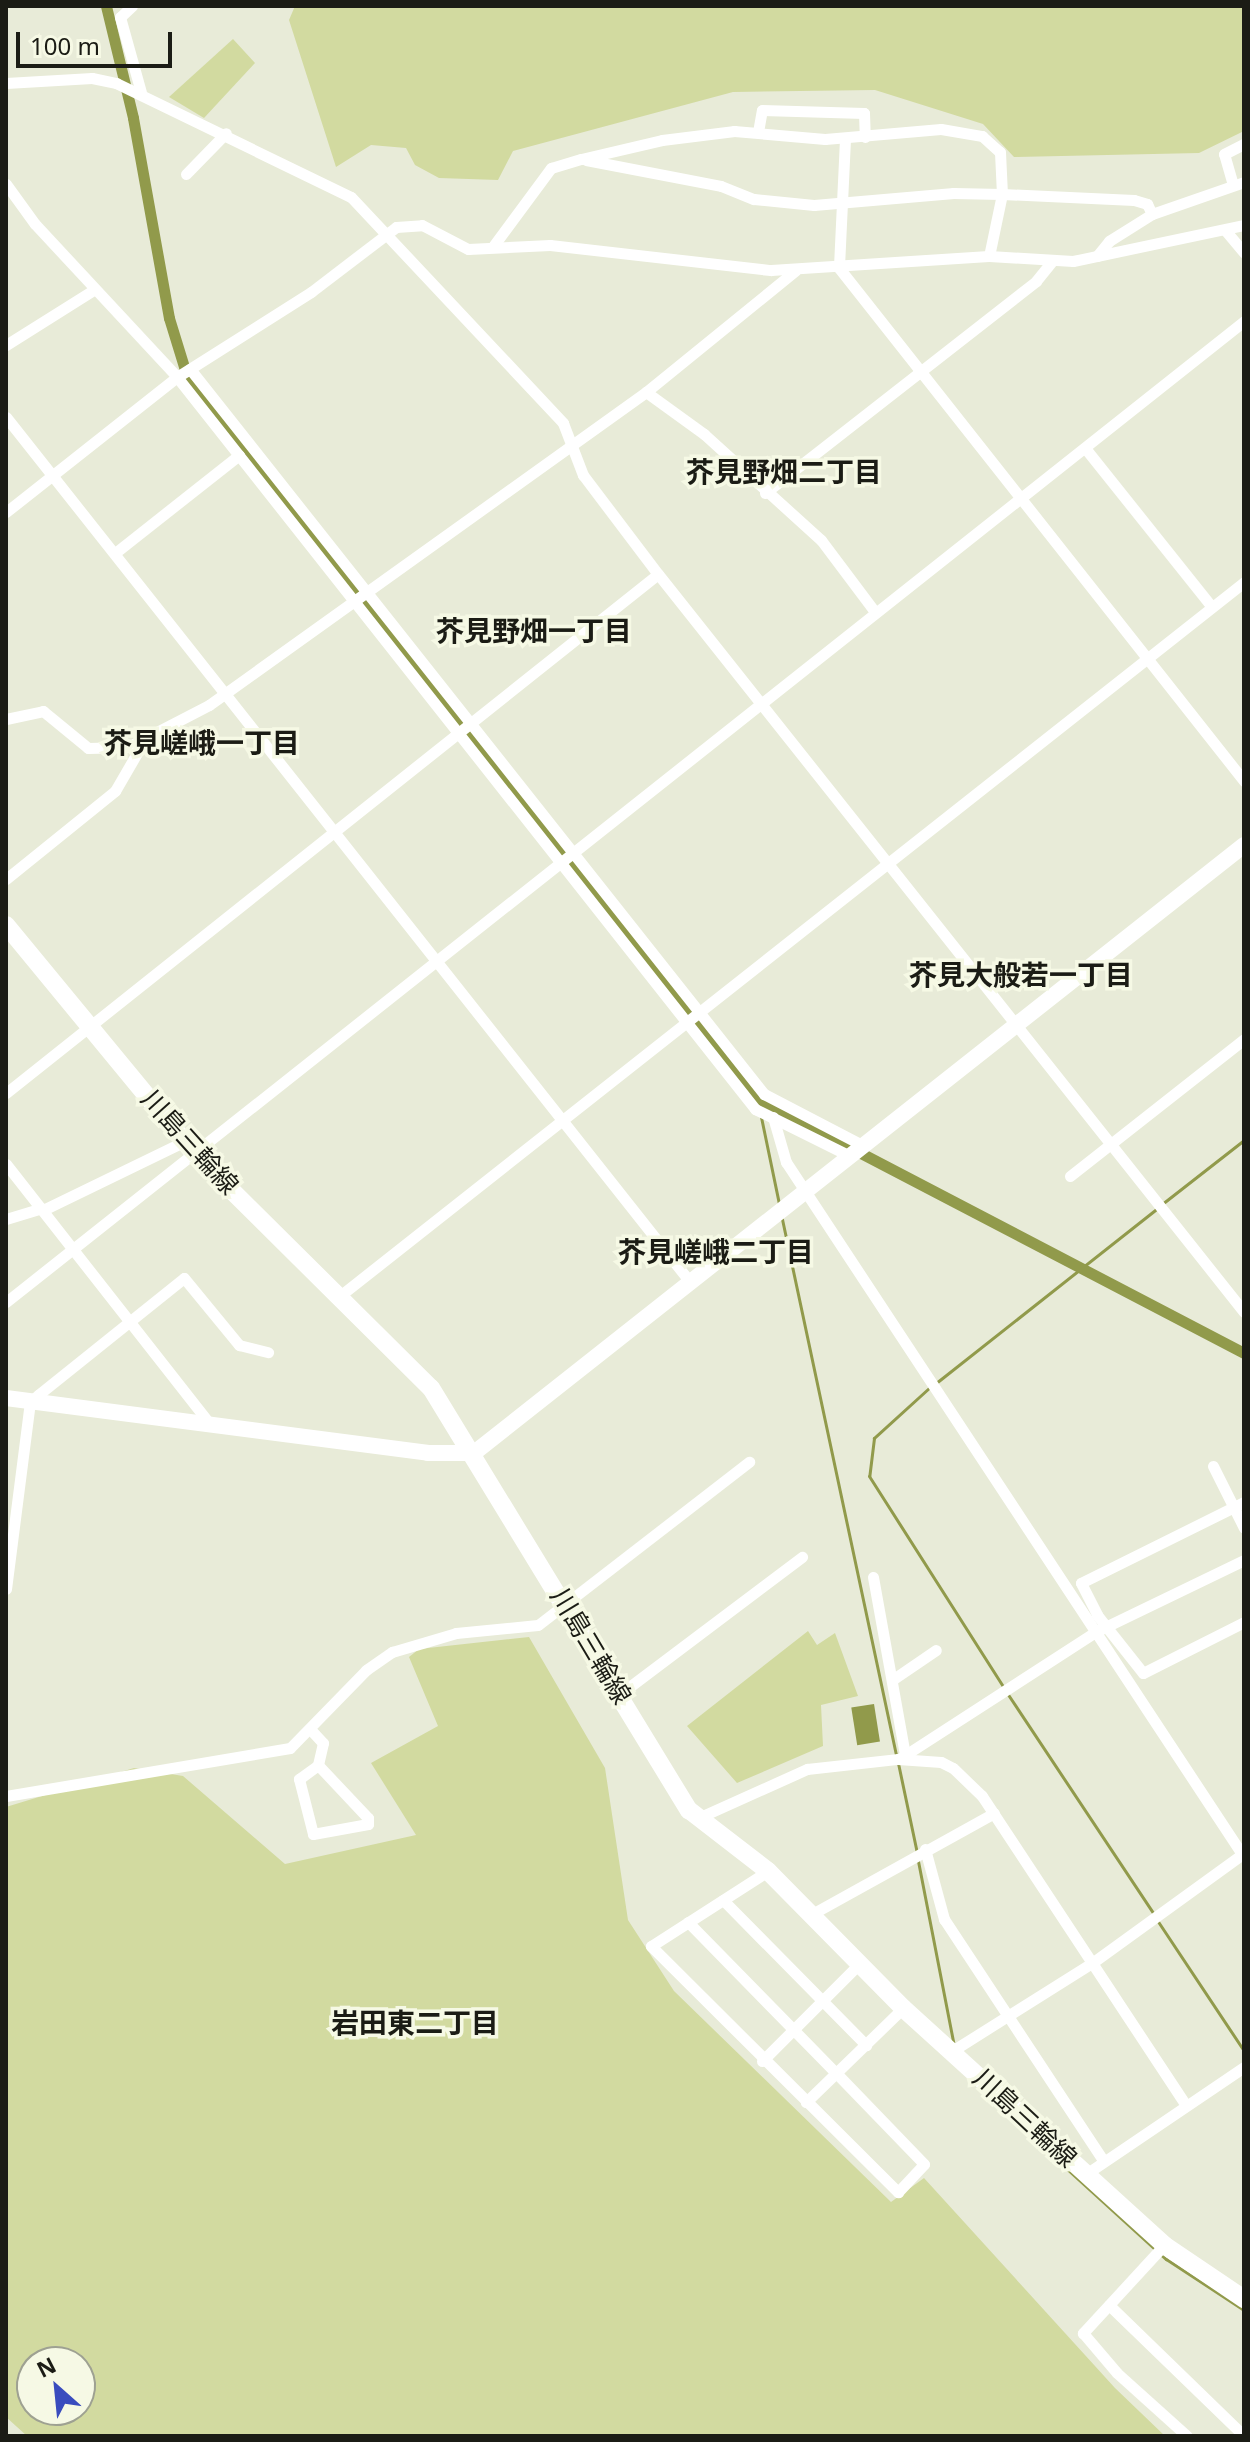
<!DOCTYPE html>
<html>
<head>
<meta charset="utf-8">
<style>
  body { margin:0 }
  #map { position:relative; width:1250px; height:2442px; overflow:hidden; background:#e8ebd8; font-family:"Noto Sans","Noto Sans JP",sans-serif }
  div>[style] { position:absolute }
  .green>* { inset:0; background:#d2daa0 }
  .water>* { inset:0; background:#919a4b; transform-origin:0 0 }
  .stream>* { height:3px; margin:-1.5px; padding:0 1.5px; transform-origin:1.5px; border-radius:1.5px; background:#919a4b }
  .canal>* { height:11px; margin:-5.5px; padding:0 5.5px; transform-origin:5.5px; border-radius:5.5px; background:#919a4b }
  .street>* { height:11px; margin:-5.5px; padding:0 5.5px; transform-origin:5.5px; border-radius:5.5px; background:#fff }
  .secondary>* { height:16px; margin:-8px; padding:0 8px; transform-origin:8px; border-radius:8px; background:#fff }
  .primary>* { height:18px; margin:-9px; padding:0 9px; transform-origin:9px; border-radius:9px; background:#fff }
  span { translate:-50% -50%; white-space:nowrap; text-align:center; line-height:1.15; -webkit-text-stroke:7px #f6f9e5; paint-order:stroke }
  .street-label { font-size:26px; color:#1b1c15 }
  .neighbourhood-label { font-size:28px; color:#1b1c15; font-weight:700 }
  .frame { position:absolute; inset:0; border:8px solid #1b1c15; pointer-events:none }
  .north { position:absolute; left:16px; top:2346px; width:80px; height:80px; box-sizing:border-box; background:#f6f9e5; border:2px solid #9ea192; border-radius:50%; rotate:333deg; font-size:22px; font-weight:700; line-height:32px; text-align:center; color:#1b1c15 }
  .north::after { content:''; display:block; margin:auto; width:28px; height:36px; background:#394cbe; clip-path:polygon(50% 0,100% 100%,50% 72%,0 100%) }
  .scale { position:absolute; left:16px; top:32px; width:156px; height:36px; box-sizing:border-box; border:4px solid #1b1c15; border-top:0; padding-left:10px; font-size:24px; line-height:28px; white-space:nowrap; color:#1b1c15; -webkit-text-stroke:6px #f6f9e5; paint-order:stroke }
</style>
</head>
<body>
<div id="map">
  <div class="green">
    <i style="clip-path:polygon(295px 6px,1244px 6px,1244px 131px,1199px 153px,1014px 157px,983px 124px,875px 90px,733px 92px,513px 151px,498px 180px,439px 178px,415px 165px,406px 148px,371px 145px,336px 167px,289px 20px)"></i>
    <i style="clip-path:polygon(233px 39px,255px 63px,204px 118px,169px 97px)"></i>
    <i style="clip-path:polygon(808px 1631px,817px 1645px,835px 1633px,858px 1696px,821px 1705px,823px 1746px,737px 1783px,687px 1726px)"></i>
    <i style="clip-path:polygon(evenodd,529px 1637px,605px 1768px,628px 1920px,674px 1991px,891px 2202px,924px 2178px,1115px 2388px,1165px 2436px,27px 2436px,6px 2417px,6px 1807px,134px 1768px,183px 1776px,285px 1864px,416px 1835px,371px 1763px,438px 1726px,409px 1657px,419px 1649px,529px 1637px,32px 2362px,80px 2362px,80px 2410px,32px 2410px,32px 2362px)"></i>
  </div>
  <div class="water">
    <i style="left:874px;top:1704px;width:38px;height:23px;rotate:81deg"></i>
  </div>
  <div class="stream">
    <i style="left:761px;top:1117px;width:89px;rotate:78.3deg"></i>
    <i style="left:1162px;top:1204px;width:104px;rotate:-38deg"></i>
    <i style="left:782px;top:1219px;width:548px;rotate:77.99deg"></i>
    <i style="left:936px;top:1383px;width:280px;rotate:-38.3deg"></i>
    <i style="left:930px;top:1387px;width:76px;rotate:137.7deg"></i>
    <i style="left:874px;top:1438px;width:38px;rotate:97deg"></i>
    <i style="left:869px;top:1476px;width:249px;rotate:57.5deg"></i>
    <i style="left:1007px;top:1693px;width:264px;rotate:56.4deg"></i>
    <i style="left:898px;top:1763px;width:92px;rotate:78.1deg"></i>
    <i style="left:918px;top:1861px;width:188px;rotate:79deg"></i>
    <i style="left:1157px;top:1920px;width:157px;rotate:56.4deg"></i>
    <i style="left:1056px;top:2159px;width:149px;rotate:42.3deg"></i>
    <i style="left:1166px;top:2259px;width:93px;rotate:33.2deg"></i>
  </div>
  <div class="canal">
    <i style="left:106px;top:6px;width:115px;rotate:76.4deg"></i>
    <i style="left:133px;top:118px;width:203px;rotate:79.8deg"></i>
    <i style="left:169px;top:318px;width:68px;rotate:72.9deg"></i>
    <i style="left:189px;top:383px;width:918px;rotate:51.46deg"></i>
    <i style="left:761px;top:1101px;width:545px;rotate:27.55deg"></i>
  </div>
  <div class="street">
    <i style="left:132px;top:6px;width:16px;rotate:137deg"></i>
    <i style="left:120px;top:17px;width:78px;rotate:74.4deg"></i>
    <i style="left:6px;top:83px;width:86px;rotate:-3.3deg"></i>
    <i style="left:92px;top:78px;width:25px;rotate:12deg"></i>
    <i style="left:116px;top:83px;width:261px;rotate:25.9deg"></i>
    <i style="left:351px;top:197px;width:310px;rotate:46.8deg"></i>
    <i style="left:563px;top:423px;width:56px;rotate:69deg"></i>
    <i style="left:583px;top:475px;width:124px;rotate:52.9deg"></i>
    <i style="left:658px;top:574px;width:942px;rotate:51.55deg"></i>
    <i style="left:758px;top:132px;width:22px;rotate:-80deg"></i>
    <i style="left:762px;top:110px;width:102px;rotate:1.7deg"></i>
    <i style="left:864px;top:113px;width:24px;rotate:88deg"></i>
    <i style="left:845px;top:139px;width:129px;rotate:92.7deg"></i>
    <i style="left:839px;top:268px;width:654px;rotate:51.71deg"></i>
    <i style="left:586px;top:160px;width:137px;rotate:10.9deg"></i>
    <i style="left:721px;top:186px;width:35px;rotate:22deg"></i>
    <i style="left:754px;top:199px;width:60px;rotate:5.7deg"></i>
    <i style="left:814px;top:205px;width:140px;rotate:-4.9deg"></i>
    <i style="left:953px;top:193px;width:49px;rotate:1.2deg"></i>
    <i style="left:1002px;top:194px;width:132px;rotate:2.6deg"></i>
    <i style="left:1134px;top:200px;width:14px;rotate:17deg"></i>
    <i style="left:1147px;top:204px;width:11px;rotate:63deg"></i>
    <i style="left:186px;top:174px;width:57px;rotate:-45.7deg"></i>
    <i style="left:6px;top:184px;width:49px;rotate:54.1deg"></i>
    <i style="left:35px;top:224px;width:209px;rotate:47.1deg"></i>
    <i style="left:177px;top:377px;width:933px;rotate:51.7deg"></i>
    <i style="left:755px;top:1109px;width:106px;rotate:26.3deg"></i>
    <i style="left:1233px;top:185px;width:32px;rotate:-106deg"></i>
    <i style="left:1224px;top:154px;width:22px;rotate:-27deg"></i>
    <i style="left:1225px;top:230px;width:30px;rotate:50deg"></i>
    <i style="left:494px;top:245px;width:96px;rotate:-53.5deg"></i>
    <i style="left:551px;top:168px;width:31px;rotate:-17deg"></i>
    <i style="left:581px;top:159px;width:83px;rotate:-13.2deg"></i>
    <i style="left:662px;top:140px;width:73px;rotate:-7.1deg"></i>
    <i style="left:734px;top:131px;width:91px;rotate:5deg"></i>
    <i style="left:825px;top:139px;width:116px;rotate:-4.9deg"></i>
    <i style="left:941px;top:129px;width:42px;rotate:9.7deg"></i>
    <i style="left:982px;top:136px;width:24px;rotate:42deg"></i>
    <i style="left:1000px;top:152px;width:42px;rotate:87.3deg"></i>
    <i style="left:1002px;top:194px;width:63px;rotate:101.8deg"></i>
    <i style="left:1097px;top:256px;width:19px;rotate:-51deg"></i>
    <i style="left:1109px;top:241px;width:51px;rotate:-32.1deg"></i>
    <i style="left:1152px;top:214px;width:97px;rotate:-19.2deg"></i>
    <i style="left:6px;top:345px;width:105px;rotate:-32.2deg"></i>
    <i style="left:190px;top:369px;width:925px;rotate:51.63deg"></i>
    <i style="left:764px;top:1094px;width:113px;rotate:27.5deg"></i>
    <i style="left:646px;top:392px;width:72px;rotate:35.9deg"></i>
    <i style="left:704px;top:434px;width:158px;rotate:42.2deg"></i>
    <i style="left:821px;top:540px;width:90px;rotate:53.1deg"></i>
    <i style="left:6px;top:417px;width:1104px;rotate:51.66deg"></i>
    <i style="left:1085px;top:448px;width:203px;rotate:51.4deg"></i>
    <i style="left:765px;top:493px;width:344px;rotate:-38deg"></i>
    <i style="left:1036px;top:281px;width:27px;rotate:-51deg"></i>
    <i style="left:6px;top:512px;width:218px;rotate:-38.3deg"></i>
    <i style="left:177px;top:377px;width:159px;rotate:-32.4deg"></i>
    <i style="left:311px;top:292px;width:107px;rotate:-37.4deg"></i>
    <i style="left:396px;top:227px;width:26px;rotate:-4deg"></i>
    <i style="left:422px;top:225px;width:52px;rotate:27.6deg"></i>
    <i style="left:468px;top:249px;width:82px;rotate:-2.8deg"></i>
    <i style="left:550px;top:245px;width:222px;rotate:6.5deg"></i>
    <i style="left:771px;top:270px;width:218px;rotate:-3.7deg"></i>
    <i style="left:989px;top:256px;width:84px;rotate:3.4deg"></i>
    <i style="left:1073px;top:261px;width:175px;rotate:-11.9deg"></i>
    <i style="left:115px;top:553px;width:158px;rotate:-38.3deg"></i>
    <i style="left:6px;top:719px;width:38px;rotate:-12deg"></i>
    <i style="left:43px;top:711px;width:58px;rotate:39.4deg"></i>
    <i style="left:88px;top:748px;width:40px;rotate:-1.4deg"></i>
    <i style="left:128px;top:747px;width:91px;rotate:-27.4deg"></i>
    <i style="left:209px;top:705px;width:538px;rotate:-35.61deg"></i>
    <i style="left:646px;top:392px;width:193px;rotate:-39.1deg"></i>
    <i style="left:6px;top:879px;width:140px;rotate:-38.9deg"></i>
    <i style="left:115px;top:791px;width:58px;rotate:-59.9deg"></i>
    <i style="left:6px;top:1093px;width:833px;rotate:-38.52deg"></i>
    <i style="left:773px;top:1117px;width:47px;rotate:73.9deg"></i>
    <i style="left:786px;top:1162px;width:832px;rotate:56.62deg"></i>
    <i style="left:6px;top:1164px;width:329px;rotate:51.9deg"></i>
    <i style="left:1070px;top:1176px;width:221px;rotate:-38.2deg"></i>
    <i style="left:43px;top:1210px;width:158px;rotate:-25.9deg"></i>
    <i style="left:6px;top:1219px;width:37px;rotate:-17deg"></i>
    <i style="left:341px;top:1295px;width:1151px;rotate:-38.29deg"></i>
    <i style="left:6px;top:1302px;width:1580px;rotate:-38.39deg"></i>
    <i style="left:1213px;top:1466px;width:69px;rotate:63.4deg"></i>
    <i style="left:1244px;top:1502px;width:182px;rotate:153.6deg"></i>
    <i style="left:1081px;top:1583px;width:36px;rotate:63deg"></i>
    <i style="left:1097px;top:1615px;width:74px;rotate:51.6deg"></i>
    <i style="left:1143px;top:1673px;width:113px;rotate:-26.8deg"></i>
    <i style="left:873px;top:1577px;width:181px;rotate:79.8deg"></i>
    <i style="left:6px;top:1589px;width:189px;rotate:-82.7deg"></i>
    <i style="left:30px;top:1402px;width:11px;rotate:-41deg"></i>
    <i style="left:38px;top:1395px;width:187px;rotate:-38.7deg"></i>
    <i style="left:184px;top:1278px;width:87px;rotate:50.6deg"></i>
    <i style="left:239px;top:1345px;width:30px;rotate:14deg"></i>
    <i style="left:892px;top:1680px;width:53px;rotate:-34.3deg"></i>
    <i style="left:620px;top:1694px;width:228px;rotate:-37deg"></i>
    <i style="left:310px;top:1729px;width:19px;rotate:47deg"></i>
    <i style="left:323px;top:1743px;width:23px;rotate:103deg"></i>
    <i style="left:318px;top:1765px;width:73px;rotate:46.7deg"></i>
    <i style="left:368px;top:1818px;width:6px;rotate:90deg"></i>
    <i style="left:368px;top:1824px;width:56px;rotate:169.7deg"></i>
    <i style="left:313px;top:1834px;width:57px;rotate:-104.3deg"></i>
    <i style="left:299px;top:1779px;width:24px;rotate:-36deg"></i>
    <i style="left:899px;top:1759px;width:234px;rotate:-32.9deg"></i>
    <i style="left:1095px;top:1632px;width:165px;rotate:-25.8deg"></i>
    <i style="left:6px;top:1796px;width:288px;rotate:-9.6deg"></i>
    <i style="left:290px;top:1748px;width:109px;rotate:-45.7deg"></i>
    <i style="left:366px;top:1670px;width:32px;rotate:-35deg"></i>
    <i style="left:392px;top:1652px;width:67px;rotate:-16.5deg"></i>
    <i style="left:456px;top:1633px;width:82px;rotate:-5.6deg"></i>
    <i style="left:538px;top:1625px;width:267px;rotate:-37.7deg"></i>
    <i style="left:698px;top:1818px;width:120px;rotate:-24.2deg"></i>
    <i style="left:807px;top:1769px;width:92px;rotate:-6.3deg"></i>
    <i style="left:898px;top:1759px;width:43px;rotate:4deg"></i>
    <i style="left:941px;top:1762px;width:13px;rotate:27deg"></i>
    <i style="left:953px;top:1768px;width:40px;rotate:44deg"></i>
    <i style="left:982px;top:1796px;width:370px;rotate:56.6deg"></i>
    <i style="left:925px;top:1849px;width:73px;rotate:74.8deg"></i>
    <i style="left:944px;top:1919px;width:289px;rotate:56.6deg"></i>
    <i style="left:768px;top:1871px;width:139px;rotate:147.3deg"></i>
    <i style="left:651px;top:1946px;width:349px;rotate:44.9deg"></i>
    <i style="left:898px;top:2192px;width:38px;rotate:-47deg"></i>
    <i style="left:924px;top:2164px;width:127px;rotate:-134deg"></i>
    <i style="left:836px;top:2073px;width:93px;rotate:-44.1deg"></i>
    <i style="left:723px;top:1900px;width:204px;rotate:45.4deg"></i>
    <i style="left:812px;top:1914px;width:208px;rotate:-29deg"></i>
    <i style="left:688px;top:1922px;width:211px;rotate:45.6deg"></i>
    <i style="left:836px;top:2073px;width:42px;rotate:136deg"></i>
    <i style="left:952px;top:2051px;width:165px;rotate:-32.2deg"></i>
    <i style="left:1092px;top:1963px;width:188px;rotate:-35.9deg"></i>
    <i style="left:762px;top:2061px;width:137px;rotate:-45deg"></i>
    <i style="left:1086px;top:2174px;width:191px;rotate:-34.1deg"></i>
    <i style="left:1164px;top:2245px;width:120px;rotate:132.6deg"></i>
    <i style="left:1083px;top:2333px;width:52px;rotate:49.6deg"></i>
    <i style="left:1117px;top:2373px;width:94px;rotate:42deg"></i>
    <i style="left:1109px;top:2305px;width:188px;rotate:44.1deg"></i>
  </div>
  <div class="secondary">
    <i style="left:6px;top:1398px;width:426px;rotate:7.4deg"></i>
    <i style="left:428px;top:1453px;width:46px"></i>
    <i style="left:474px;top:1453px;width:981px;rotate:-38.29deg"></i>
  </div>
  <div class="primary">
    <i style="left:6px;top:925px;width:297px;rotate:50.5deg"></i>
    <i style="left:195px;top:1154px;width:332px;rotate:44.8deg"></i>
    <i style="left:431px;top:1388px;width:495px;rotate:58.6deg"></i>
    <i style="left:689px;top:1810px;width:100px;rotate:37.7deg"></i>
    <i style="left:768px;top:1871px;width:192px;rotate:45.4deg"></i>
    <i style="left:903px;top:2008px;width:353px;rotate:42.2deg"></i>
    <i style="left:1164px;top:2245px;width:97px;rotate:34deg"></i>
  </div>
  <div class="street-label">
    <span style="left:190px;top:1142px;rotate:48deg">川島三輪線</span>
    <span style="left:591px;top:1646px;rotate:59deg">川島三輪線</span>
    <span style="left:1025px;top:2118px;rotate:43deg">川島三輪線</span>
  </div>
  <div class="neighbourhood-label">
    <span style="left:784px;top:471px">芥見野畑二丁目</span>
    <span style="left:534px;top:630px">芥見野畑一丁目</span>
    <span style="left:202px;top:742px">芥見嵯峨一丁目</span>
    <span style="left:1021px;top:974px">芥見大般若一丁目</span>
    <span style="left:716px;top:1251px">芥見嵯峨二丁目</span>
    <span style="left:415px;top:2022px">岩田東二丁目</span>
  </div>
  <div class="frame"></div>
  <div class="north">N</div>
  <div class="scale">100 m</div>
</div>
</body>
</html>
